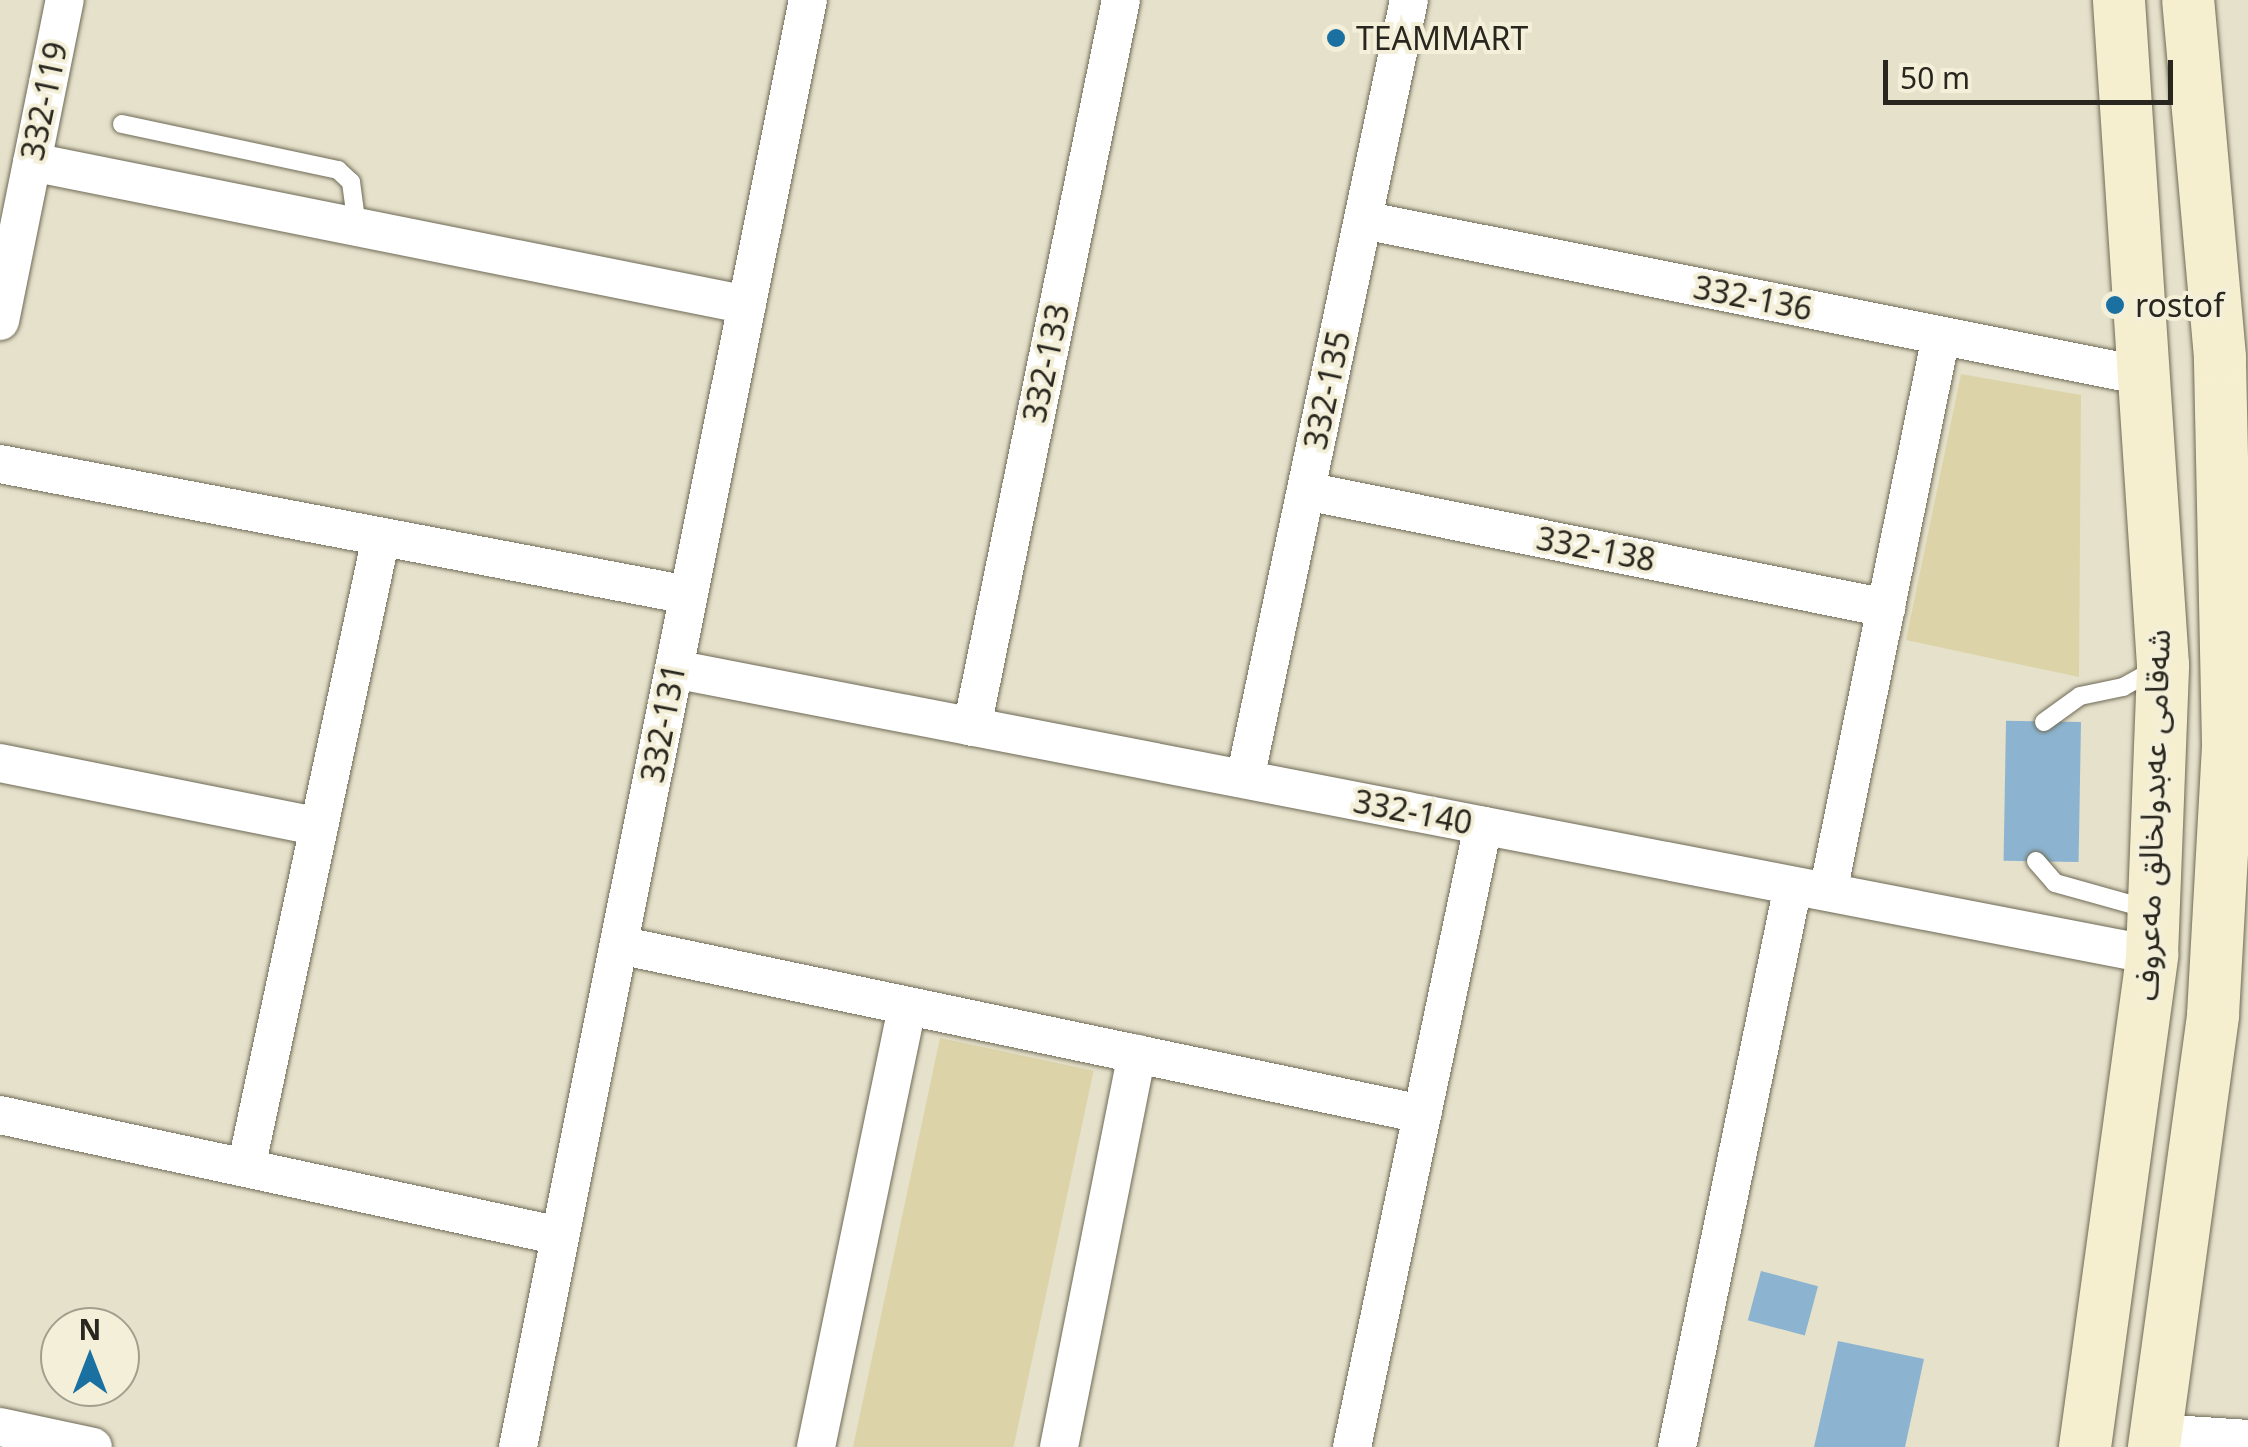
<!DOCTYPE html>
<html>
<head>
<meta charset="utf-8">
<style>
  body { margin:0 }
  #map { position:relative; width:2248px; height:1447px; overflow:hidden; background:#e6e1cb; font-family:"Noto Sans","Noto Sans Arabic",sans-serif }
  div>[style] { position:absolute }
  .green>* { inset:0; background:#dcd4a8; transform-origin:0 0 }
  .building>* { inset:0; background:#8cb4d0; transform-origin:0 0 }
  .roads { filter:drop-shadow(0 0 2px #6e6a56) drop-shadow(0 0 2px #6e6a56) }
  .service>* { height:18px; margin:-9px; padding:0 9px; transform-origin:9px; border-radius:9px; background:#fff }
  .minor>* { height:38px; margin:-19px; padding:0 19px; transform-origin:19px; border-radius:19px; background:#fff }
  .secondary>* { height:52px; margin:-26px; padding:0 26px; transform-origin:26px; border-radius:26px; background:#f6efcf }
  .dots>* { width:28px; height:28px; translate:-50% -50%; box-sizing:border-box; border:5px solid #f3efd8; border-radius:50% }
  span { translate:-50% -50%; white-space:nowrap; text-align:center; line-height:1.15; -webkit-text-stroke:8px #f3efd8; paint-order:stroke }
  .poi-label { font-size:32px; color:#28261e }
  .left { translate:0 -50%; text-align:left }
  .street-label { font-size:32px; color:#28261e }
  .north { position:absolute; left:40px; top:1307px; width:100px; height:100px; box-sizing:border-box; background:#f3efd8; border:2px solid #a29f8e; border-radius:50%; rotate:0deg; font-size:28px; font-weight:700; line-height:40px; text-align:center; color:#28261e }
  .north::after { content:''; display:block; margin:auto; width:35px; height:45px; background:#1a70a0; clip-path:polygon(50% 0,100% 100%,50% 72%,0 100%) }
  .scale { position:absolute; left:1883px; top:60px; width:290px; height:45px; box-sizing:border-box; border:5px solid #28261e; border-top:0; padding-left:12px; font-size:30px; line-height:35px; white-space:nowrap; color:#28261e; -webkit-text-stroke:8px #f3efd8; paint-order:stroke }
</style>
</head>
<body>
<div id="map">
  <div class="green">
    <i style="clip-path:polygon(1961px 374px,2081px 395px,2079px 677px,1906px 640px)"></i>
    <i style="left:940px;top:1038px;width:157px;height:418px;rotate:12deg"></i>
  </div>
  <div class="building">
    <i style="left:2081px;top:722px;width:140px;height:75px;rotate:91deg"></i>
    <i style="left:1761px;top:1271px;width:59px;height:51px;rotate:15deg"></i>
    <i style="clip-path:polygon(1838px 1341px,1924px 1359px,1905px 1447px,1814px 1447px)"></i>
  </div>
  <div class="roads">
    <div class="service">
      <i style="left:122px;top:124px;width:221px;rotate:12deg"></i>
      <i style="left:338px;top:170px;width:18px;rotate:43deg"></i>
      <i style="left:351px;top:182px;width:45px;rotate:82.4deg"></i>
      <i style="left:2044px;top:722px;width:44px;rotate:-35.8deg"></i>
      <i style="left:2080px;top:696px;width:44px;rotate:-11.8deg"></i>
      <i style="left:2123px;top:687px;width:35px;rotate:-29deg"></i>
      <i style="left:2036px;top:861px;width:29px;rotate:49deg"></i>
      <i style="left:2055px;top:883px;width:97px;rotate:15.6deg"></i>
    </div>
    <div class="minor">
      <i style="left:32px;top:162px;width:729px;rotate:11.31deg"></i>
      <i style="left:1363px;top:220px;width:796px;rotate:11.3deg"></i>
      <i style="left:0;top:321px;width:328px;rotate:-78.6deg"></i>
      <i style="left:0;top:464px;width:700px;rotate:10.78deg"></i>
      <i style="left:1306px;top:491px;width:592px;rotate:11.4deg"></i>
      <i style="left:674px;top:669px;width:1505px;rotate:10.95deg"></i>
      <i style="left:972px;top:727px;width:742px;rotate:-78.42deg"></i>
      <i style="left:0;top:763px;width:325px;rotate:11.3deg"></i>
      <i style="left:1245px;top:779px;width:796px;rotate:-78.11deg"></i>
      <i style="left:1828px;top:892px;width:567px;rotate:-78.51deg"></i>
      <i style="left:619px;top:945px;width:821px;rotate:11.89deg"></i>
      <i style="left:0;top:1115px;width:573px;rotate:12.19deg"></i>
      <i style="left:246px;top:1168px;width:645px;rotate:-77.92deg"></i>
      <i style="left:0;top:1427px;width:95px;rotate:12.1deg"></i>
      <i style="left:2156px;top:1433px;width:92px;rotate:3.7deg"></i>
      <i style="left:518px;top:1447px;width:1476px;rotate:-78.67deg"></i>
      <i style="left:816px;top:1447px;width:450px;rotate:-78.3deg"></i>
      <i style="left:1059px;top:1447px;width:401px;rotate:-78.8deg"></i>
      <i style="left:1352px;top:1447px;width:635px;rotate:-78.09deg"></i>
      <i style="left:1677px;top:1447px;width:573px;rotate:-78.32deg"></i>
    </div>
    <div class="secondary">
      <i style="left:2085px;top:1447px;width:497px;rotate:-82.2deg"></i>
      <i style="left:2152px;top:955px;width:290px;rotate:-87.8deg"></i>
      <i style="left:2163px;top:665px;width:666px;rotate:-93.79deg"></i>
      <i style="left:2154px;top:1447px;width:436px;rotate:-82.2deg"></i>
      <i style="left:2213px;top:1015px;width:271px;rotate:-86.8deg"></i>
      <i style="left:2228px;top:744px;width:387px;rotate:-91.2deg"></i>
      <i style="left:2220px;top:357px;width:358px;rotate:-95.1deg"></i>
    </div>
  </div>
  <div class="dots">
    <i style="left:1336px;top:38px;background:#1a70a0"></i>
    <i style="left:2115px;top:305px;background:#1a70a0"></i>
  </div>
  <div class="poi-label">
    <span class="left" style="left:1356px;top:38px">TEAMMART</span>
    <span class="left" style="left:2135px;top:305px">rostof</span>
  </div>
  <div class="street-label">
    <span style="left:44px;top:101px;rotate:-78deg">332-119</span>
    <span style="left:1753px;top:298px;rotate:11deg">332-136</span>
    <span style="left:1046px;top:363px;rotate:-78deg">332-133</span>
    <span style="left:1327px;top:390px;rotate:-78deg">332-135</span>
    <span style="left:1596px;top:549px;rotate:11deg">332-138</span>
    <span style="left:663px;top:723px;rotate:-79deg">332-131</span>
    <span style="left:1413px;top:812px;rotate:11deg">332-140</span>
    <span style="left:2152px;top:815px;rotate:-88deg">شەقامی عەبدولخالق مەعروف</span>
  </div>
  <div class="north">N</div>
  <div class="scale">50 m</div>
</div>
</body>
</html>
